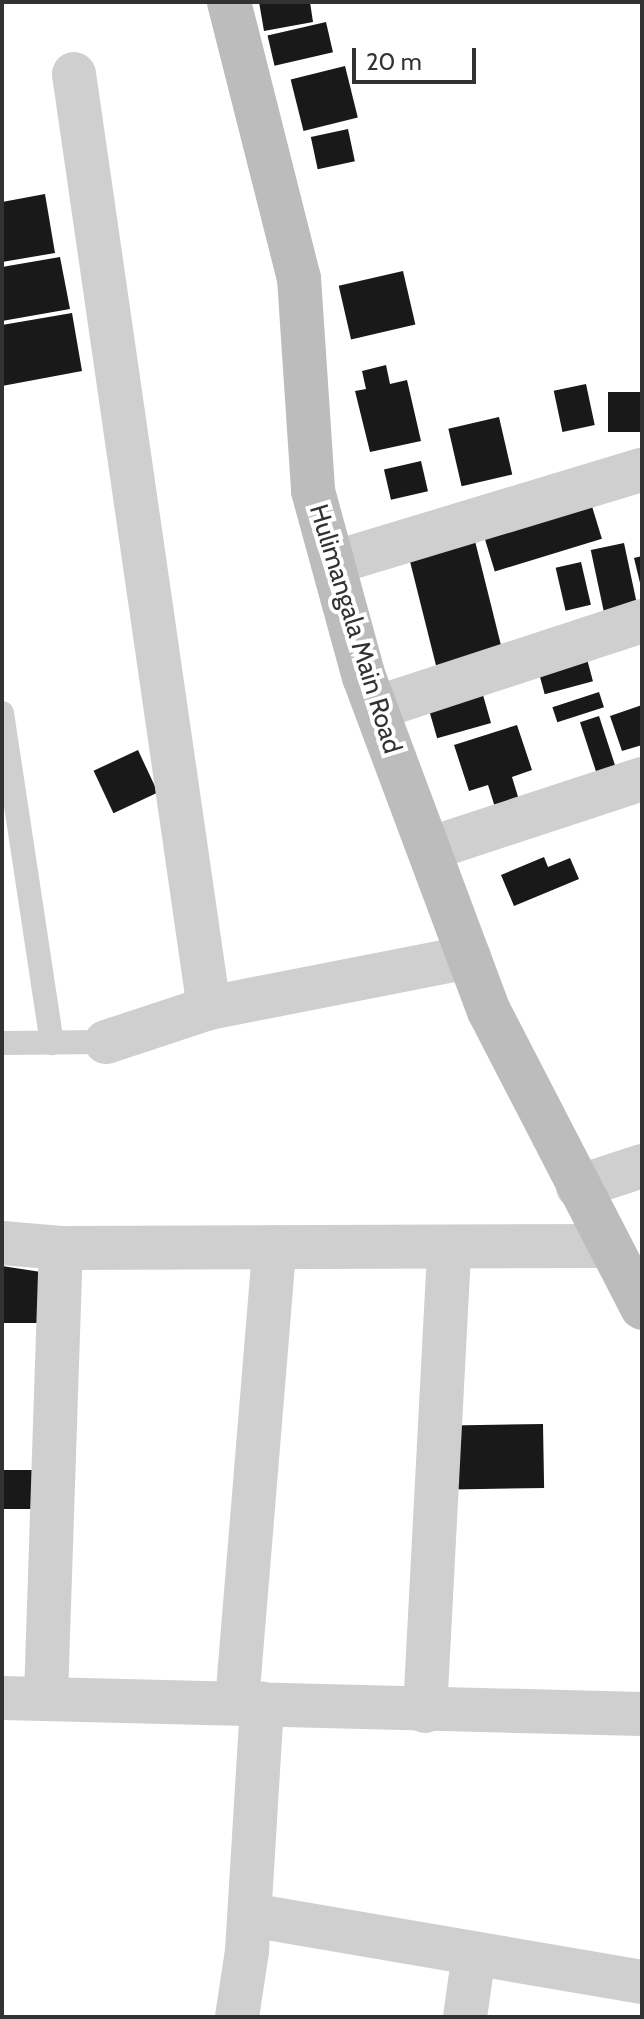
<!DOCTYPE html>
<html>
<head>
<meta charset="utf-8">
<style>
  body { margin:0 }
  #map { position:relative; width:644px; height:2019px; overflow:hidden; background:#fff; font-family:Cabin,sans-serif }
  div>[style] { position:absolute }
  .building>* { inset:0; background:#191919; transform-origin:0 0 }
  .lane>* { height:24px; margin:-12px; padding:0 12px; transform-origin:12px; border-radius:12px; background:#cfcfcf }
  .street>* { height:44px; margin:-22px; padding:0 22px; transform-origin:22px; border-radius:22px; background:#cfcfcf }
  .secondary>* { height:44px; margin:-22px; padding:0 22px; transform-origin:22px; border-radius:22px; background:#bcbcbc }
  span { translate:-50% -50%; white-space:nowrap; text-align:center; line-height:1.15; -webkit-text-stroke:8px #fff; paint-order:stroke }
  .street-label { font-size:26px; color:#323232 }
  .frame { position:absolute; inset:0; border:4px solid #323232; pointer-events:none }
  .scale { position:absolute; left:352px; top:48px; width:124px; height:36px; box-sizing:border-box; border:4px solid #323232; border-top:0; padding-left:10px; font-size:24px; line-height:28px; white-space:nowrap; color:#323232; -webkit-text-stroke:6px #fff; paint-order:stroke }
</style>
</head>
<body>
<div id="map">
  <div class="building">
    <i style="clip-path:polygon(259px 2px,310px 2px,313px 22px,264px 31px)"></i>
    <i style="left:326px;top:22px;width:31px;height:60px;rotate:77deg"></i>
    <i style="left:345px;top:66px;width:53px;height:56px;rotate:76deg"></i>
    <i style="left:348px;top:129px;width:33px;height:38px;rotate:78deg"></i>
    <i style="clip-path:polygon(45px 194px,55px 253px,2px 262px,2px 202px)"></i>
    <i style="clip-path:polygon(60px 257px,70px 309px,2px 321px,2px 267px)"></i>
    <i style="left:403px;top:271px;width:55px;height:66px;rotate:77deg"></i>
    <i style="clip-path:polygon(72px 313px,82px 371px,2px 386px,2px 325px)"></i>
    <i style="clip-path:polygon(386px 365px,390px 384px,407px 380px,421px 441px,370px 452px,355px 391px,366px 389px,362px 371px)"></i>
    <i style="left:586px;top:384px;width:42px;height:33px;rotate:78deg"></i>
    <i style="left:642px;top:392px;width:40px;height:34px;rotate:90deg"></i>
    <i style="left:499px;top:417px;width:59px;height:52px;rotate:77deg"></i>
    <i style="left:421px;top:461px;width:31px;height:38px;rotate:77deg"></i>
    <i style="left:587px;top:490px;width:51px;height:112px;rotate:73deg"></i>
    <i style="left:475px;top:541px;width:114px;height:68px;rotate:76deg"></i>
    <i style="left:624px;top:543px;width:71px;height:34px;rotate:78deg"></i>
    <i style="clip-path:polygon(642px 556px,642px 587px,641px 587px,634px 558px)"></i>
    <i style="left:581px;top:562px;width:44px;height:26px;rotate:77deg"></i>
    <i style="left:587px;top:659px;width:23px;height:50px;rotate:75deg"></i>
    <i style="left:599px;top:692px;width:16px;height:49px;rotate:72deg"></i>
    <i style="left:483px;top:695px;width:29px;height:56px;rotate:74deg"></i>
    <i style="clip-path:polygon(642px 705px,642px 745px,622px 751px,610px 716px)"></i>
    <i style="left:599px;top:716px;width:63px;height:20px;rotate:72deg"></i>
    <i style="clip-path:polygon(517px 725px,532px 770px,512px 777px,519px 800px,498px 817px,488px 785px,469px 791px,454px 745px)"></i>
    <i style="left:138px;top:750px;width:47px;height:49px;rotate:65deg"></i>
    <i style="clip-path:polygon(544px 857px,548px 867px,570px 858px,579px 879px,514px 906px,501px 875px)"></i>
    <i style="clip-path:polygon(2px 1266px,41px 1272px,45px 1323px,2px 1323px)"></i>
    <i style="left:543px;top:1424px;width:64px;height:93px;rotate:89deg"></i>
    <i style="left:2px;top:1470px;width:41px;height:39px"></i>
  </div>
  <div class="lane">
    <i style="left:2px;top:713px;width:334px;rotate:81.4deg"></i>
    <i style="left:2px;top:1043px;width:104px;rotate:-0.6deg"></i>
  </div>
  <div class="street">
    <i style="left:74px;top:74px;width:944px;rotate:81.78deg"></i>
    <i style="left:333px;top:563px;width:323px;rotate:-16.8deg"></i>
    <i style="left:376px;top:708px;width:280px;rotate:-18.1deg"></i>
    <i style="left:429px;top:849px;width:224px;rotate:-18.2deg"></i>
    <i style="left:106px;top:1042px;width:108px;rotate:-18.3deg"></i>
    <i style="left:209px;top:1008px;width:265px;rotate:-11.1deg"></i>
    <i style="left:578px;top:1187px;width:67px;rotate:-18.2deg"></i>
    <i style="left:2px;top:1243px;width:59px;rotate:4.8deg"></i>
    <i style="left:61px;top:1248px;width:546px;rotate:-0.21deg"></i>
    <i style="left:46px;top:1696px;width:448px;rotate:-88.1deg"></i>
    <i style="left:2px;top:1698px;width:640px;rotate:1.43deg"></i>
    <i style="left:237px;top:1702px;width:456px;rotate:-85.3deg"></i>
    <i style="left:425px;top:1711px;width:463px;rotate:-87deg"></i>
    <i style="left:250px;top:1915px;width:398px;rotate:9.7deg"></i>
    <i style="left:237px;top:2017px;width:67px;rotate:-81.4deg"></i>
    <i style="left:247px;top:1951px;width:248px;rotate:-86.5deg"></i>
    <i style="left:465px;top:2017px;width:64px;rotate:-81.9deg"></i>
  </div>
  <div class="secondary">
    <i style="left:229px;top:2px;width:285px;rotate:75.8deg"></i>
    <i style="left:299px;top:278px;width:213px;rotate:86.2deg"></i>
    <i style="left:313px;top:491px;width:193px;rotate:74.7deg"></i>
    <i style="left:364px;top:677px;width:357px;rotate:69.5deg"></i>
    <i style="left:489px;top:1011px;width:334px;rotate:62.7deg"></i>
  </div>
  <div class="street-label">
    <span style="left:355px;top:629px;rotate:73deg">Hulimangala Main Road</span>
  </div>
  <div class="frame"></div>
  <div class="scale">20 m</div>
</div>
</body>
</html>
